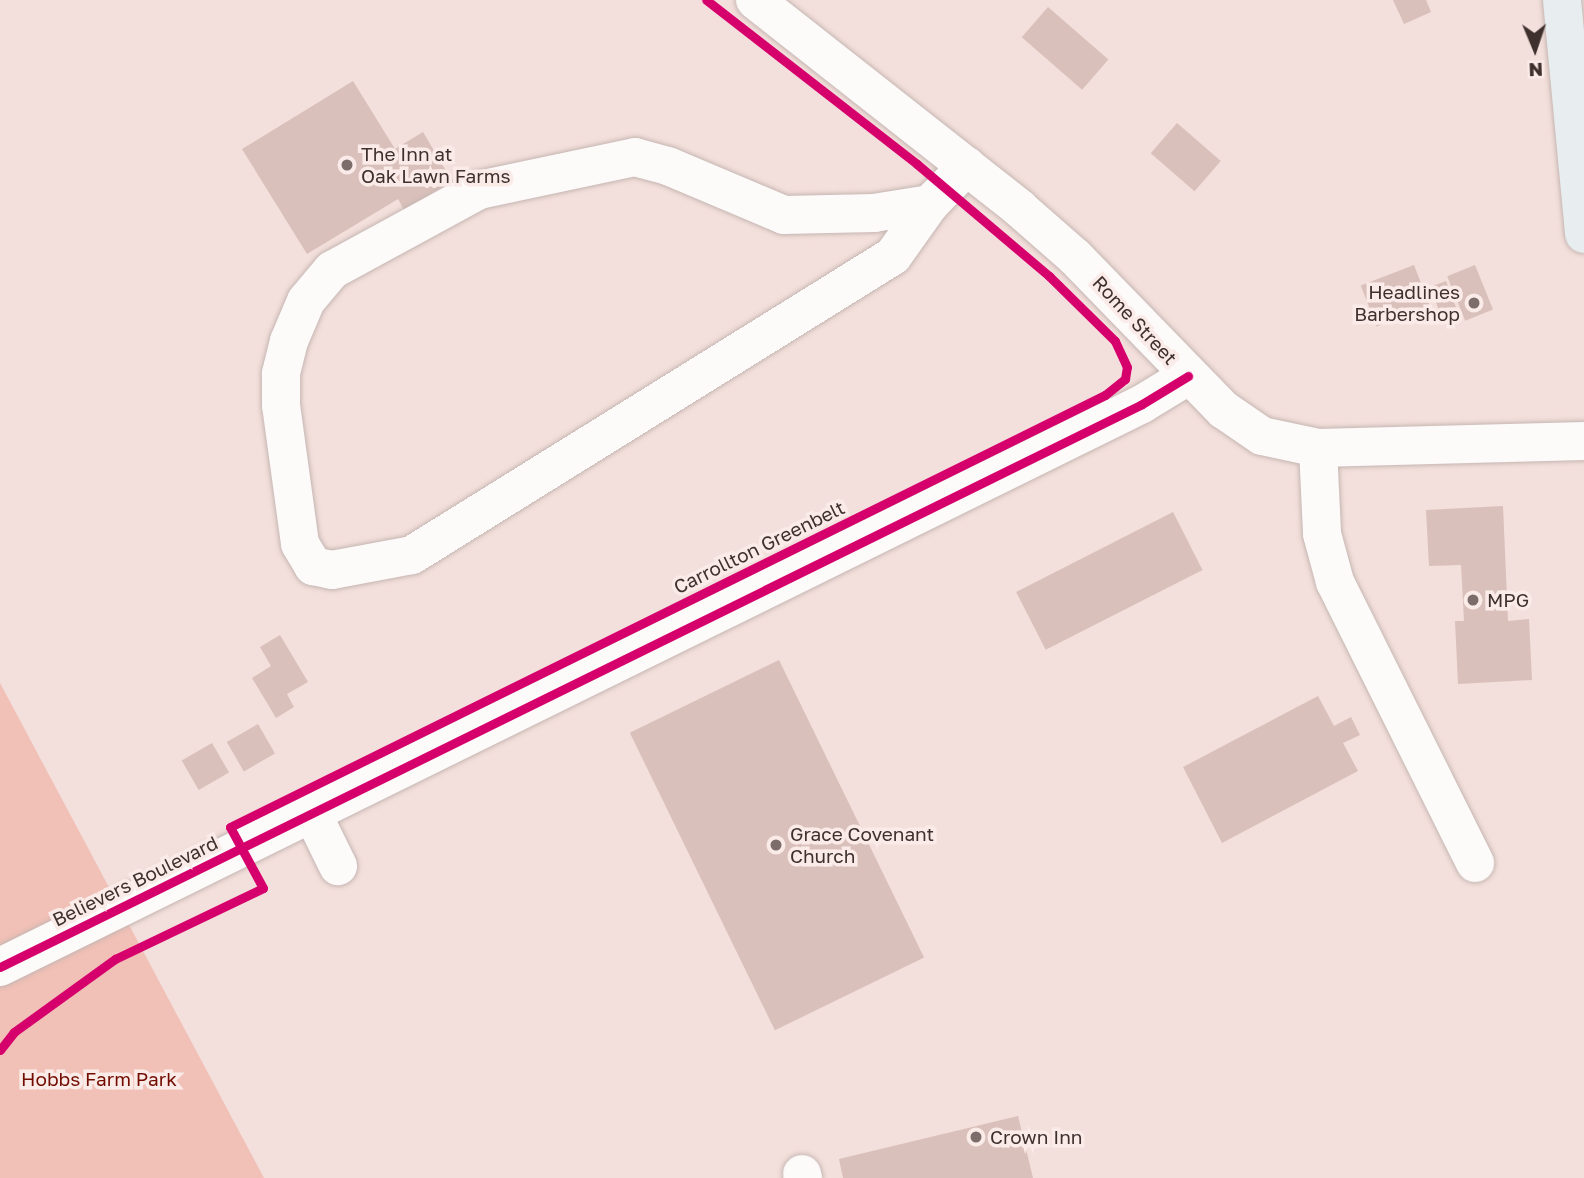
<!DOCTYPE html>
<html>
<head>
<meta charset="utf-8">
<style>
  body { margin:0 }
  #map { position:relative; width:1584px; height:1178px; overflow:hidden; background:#f3dfdb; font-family:"Golos Text",sans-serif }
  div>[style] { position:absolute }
  .green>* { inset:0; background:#f1c0b6 }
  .building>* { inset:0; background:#dac0bb; transform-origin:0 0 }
  .roads { filter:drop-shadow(0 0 2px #c5b6b2) drop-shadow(0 0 2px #c5b6b2) }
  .minor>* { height:38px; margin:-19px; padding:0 19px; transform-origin:19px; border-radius:19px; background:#fdfafa }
  .major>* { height:38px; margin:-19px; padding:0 19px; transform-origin:19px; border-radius:19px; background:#e8edef }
  .cycleway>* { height:9px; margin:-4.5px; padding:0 4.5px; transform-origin:4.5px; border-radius:4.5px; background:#d6006c }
  .dots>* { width:19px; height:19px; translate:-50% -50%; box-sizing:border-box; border:4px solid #faebe8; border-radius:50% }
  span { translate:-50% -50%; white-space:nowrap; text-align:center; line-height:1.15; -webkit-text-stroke:7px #faebe8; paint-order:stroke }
  .poi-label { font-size:19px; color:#3e302d }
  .left { translate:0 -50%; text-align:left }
  .right { translate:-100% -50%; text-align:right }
  .street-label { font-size:19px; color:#3e302d }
  .park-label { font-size:19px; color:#720c00 }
  .north { position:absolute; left:1500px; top:14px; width:70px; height:70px; -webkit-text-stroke:5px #faebe8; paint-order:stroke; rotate:178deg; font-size:19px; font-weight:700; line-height:28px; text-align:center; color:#3e302d }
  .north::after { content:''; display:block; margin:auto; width:24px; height:32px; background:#3e302d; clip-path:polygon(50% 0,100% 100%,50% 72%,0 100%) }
</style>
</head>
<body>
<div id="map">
  <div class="green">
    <i style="clip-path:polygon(0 683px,264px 1178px,0 1178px)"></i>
  </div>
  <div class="building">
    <i style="clip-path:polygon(1393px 0,1426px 0,1431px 12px,1404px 24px)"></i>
    <i style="left:1048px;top:7px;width:80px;height:40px;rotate:41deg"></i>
    <i style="clip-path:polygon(353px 81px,395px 149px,423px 132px,452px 181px,404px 210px,398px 199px,307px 254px,242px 149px)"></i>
    <i style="left:1177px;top:123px;width:58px;height:40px;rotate:41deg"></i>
    <i style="left:1414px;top:265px;width:44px;height:57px;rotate:69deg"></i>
    <i style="left:1475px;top:265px;width:48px;height:30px;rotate:68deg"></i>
    <i style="left:1446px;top:281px;width:28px;height:17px;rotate:69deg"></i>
    <i style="clip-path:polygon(1503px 506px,1508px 621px,1529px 619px,1532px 680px,1458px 684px,1455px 621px,1464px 621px,1461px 565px,1429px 566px,1426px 510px)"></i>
    <i style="left:1173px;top:512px;width:65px;height:176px;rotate:63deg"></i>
    <i style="clip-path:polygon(280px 635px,308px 682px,287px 694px,294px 707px,276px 718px,252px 678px,271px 666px,260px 647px)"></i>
    <i style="left:779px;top:660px;width:331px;height:166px;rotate:64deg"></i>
    <i style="clip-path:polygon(1318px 696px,1334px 726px,1351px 717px,1360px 735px,1343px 743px,1358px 771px,1222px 843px,1183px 767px)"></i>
    <i style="left:258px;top:724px;width:34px;height:36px;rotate:60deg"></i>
    <i style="left:212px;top:743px;width:34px;height:35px;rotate:60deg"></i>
    <i style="clip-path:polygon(1018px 1116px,1033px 1178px,843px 1178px,839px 1159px)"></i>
  </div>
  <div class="roads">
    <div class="minor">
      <i style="left:755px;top:0;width:336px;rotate:38.2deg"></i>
      <i style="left:1019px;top:208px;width:74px;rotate:41.2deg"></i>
      <i style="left:1075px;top:257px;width:214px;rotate:45.8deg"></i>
      <i style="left:1224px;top:410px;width:46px;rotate:34.4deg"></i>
      <i style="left:1262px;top:436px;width:57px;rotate:12.1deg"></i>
      <i style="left:1318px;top:448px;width:266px;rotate:-1.5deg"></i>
      <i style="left:930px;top:204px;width:57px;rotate:170.9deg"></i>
      <i style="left:874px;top:213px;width:90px;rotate:178.7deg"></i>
      <i style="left:784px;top:215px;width:126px;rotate:-157.1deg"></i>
      <i style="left:668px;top:166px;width:34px;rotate:-165deg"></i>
      <i style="left:635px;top:157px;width:159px;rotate:168.1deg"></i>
      <i style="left:479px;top:190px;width:167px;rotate:151.4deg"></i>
      <i style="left:332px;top:270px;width:40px;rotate:130deg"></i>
      <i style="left:306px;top:301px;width:43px;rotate:113deg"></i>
      <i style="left:289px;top:341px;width:34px;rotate:104deg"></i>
      <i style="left:281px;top:374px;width:31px;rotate:90deg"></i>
      <i style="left:281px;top:405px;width:140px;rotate:82.2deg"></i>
      <i style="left:300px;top:544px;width:26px;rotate:59deg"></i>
      <i style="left:313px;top:566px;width:19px;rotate:12deg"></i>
      <i style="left:332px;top:570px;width:81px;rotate:-10.6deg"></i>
      <i style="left:412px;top:555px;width:566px;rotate:-31.87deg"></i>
      <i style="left:893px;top:256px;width:64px;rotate:-54.6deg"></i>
      <i style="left:930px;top:204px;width:53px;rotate:-45.8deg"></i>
      <i style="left:1318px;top:448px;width:86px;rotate:87.3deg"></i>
      <i style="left:1322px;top:534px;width:50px;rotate:74.8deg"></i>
      <i style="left:1335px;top:582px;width:314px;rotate:63.5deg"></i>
      <i style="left:313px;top:815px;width:57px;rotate:63.9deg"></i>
      <i style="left:0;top:967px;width:1273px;rotate:-26.24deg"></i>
      <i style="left:1142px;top:404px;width:54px;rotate:-31.3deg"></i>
      <i style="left:802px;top:1174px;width:4px;rotate:76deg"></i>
    </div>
    <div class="major">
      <i style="left:1562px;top:0;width:235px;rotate:84.6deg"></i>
    </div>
  </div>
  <div class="cycleway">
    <i style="left:0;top:967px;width:1273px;rotate:-26.24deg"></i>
    <i style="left:1142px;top:404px;width:54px;rotate:-31.3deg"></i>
    <i style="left:0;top:1050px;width:23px;rotate:-52deg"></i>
    <i style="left:14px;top:1032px;width:125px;rotate:-35.9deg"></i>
    <i style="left:115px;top:959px;width:164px;rotate:-25.6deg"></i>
    <i style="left:263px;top:888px;width:69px;rotate:-118.4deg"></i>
    <i style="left:230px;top:827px;width:976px;rotate:-26.28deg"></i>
    <i style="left:1105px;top:395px;width:26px;rotate:-39deg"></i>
    <i style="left:1125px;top:379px;width:12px;rotate:-81deg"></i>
    <i style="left:1127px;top:367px;width:29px;rotate:-115deg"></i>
    <i style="left:1115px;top:341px;width:93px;rotate:-135.4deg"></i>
    <i style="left:1049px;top:276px;width:173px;rotate:-139.7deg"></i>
    <i style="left:917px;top:164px;width:267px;rotate:-142.1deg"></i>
  </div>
  <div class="dots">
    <i style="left:347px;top:165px;background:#7d6d6a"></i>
    <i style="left:1474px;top:303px;background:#7d6d6a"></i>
    <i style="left:1473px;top:600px;background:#7d6d6a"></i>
    <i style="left:776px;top:845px;background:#7d6d6a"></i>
    <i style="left:976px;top:1137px;background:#7d6d6a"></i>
  </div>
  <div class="poi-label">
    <span class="left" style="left:361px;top:165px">The Inn at<br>Oak Lawn Farms</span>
    <span class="right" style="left:1460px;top:303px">Headlines<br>Barbershop</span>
    <span class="left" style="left:1487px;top:600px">MPG</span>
    <span class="left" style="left:790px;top:845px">Grace Covenant<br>Church</span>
    <span class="left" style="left:990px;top:1137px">Crown Inn</span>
  </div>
  <div class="street-label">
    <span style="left:1135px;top:320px;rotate:47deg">Rome Street</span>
    <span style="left:759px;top:547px;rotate:-26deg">Carrollton Greenbelt</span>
    <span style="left:135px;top:881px;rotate:-26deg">Believers Boulevard</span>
  </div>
  <div class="park-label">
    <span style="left:99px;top:1079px">Hobbs Farm Park</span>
  </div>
  <div class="north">N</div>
</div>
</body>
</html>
